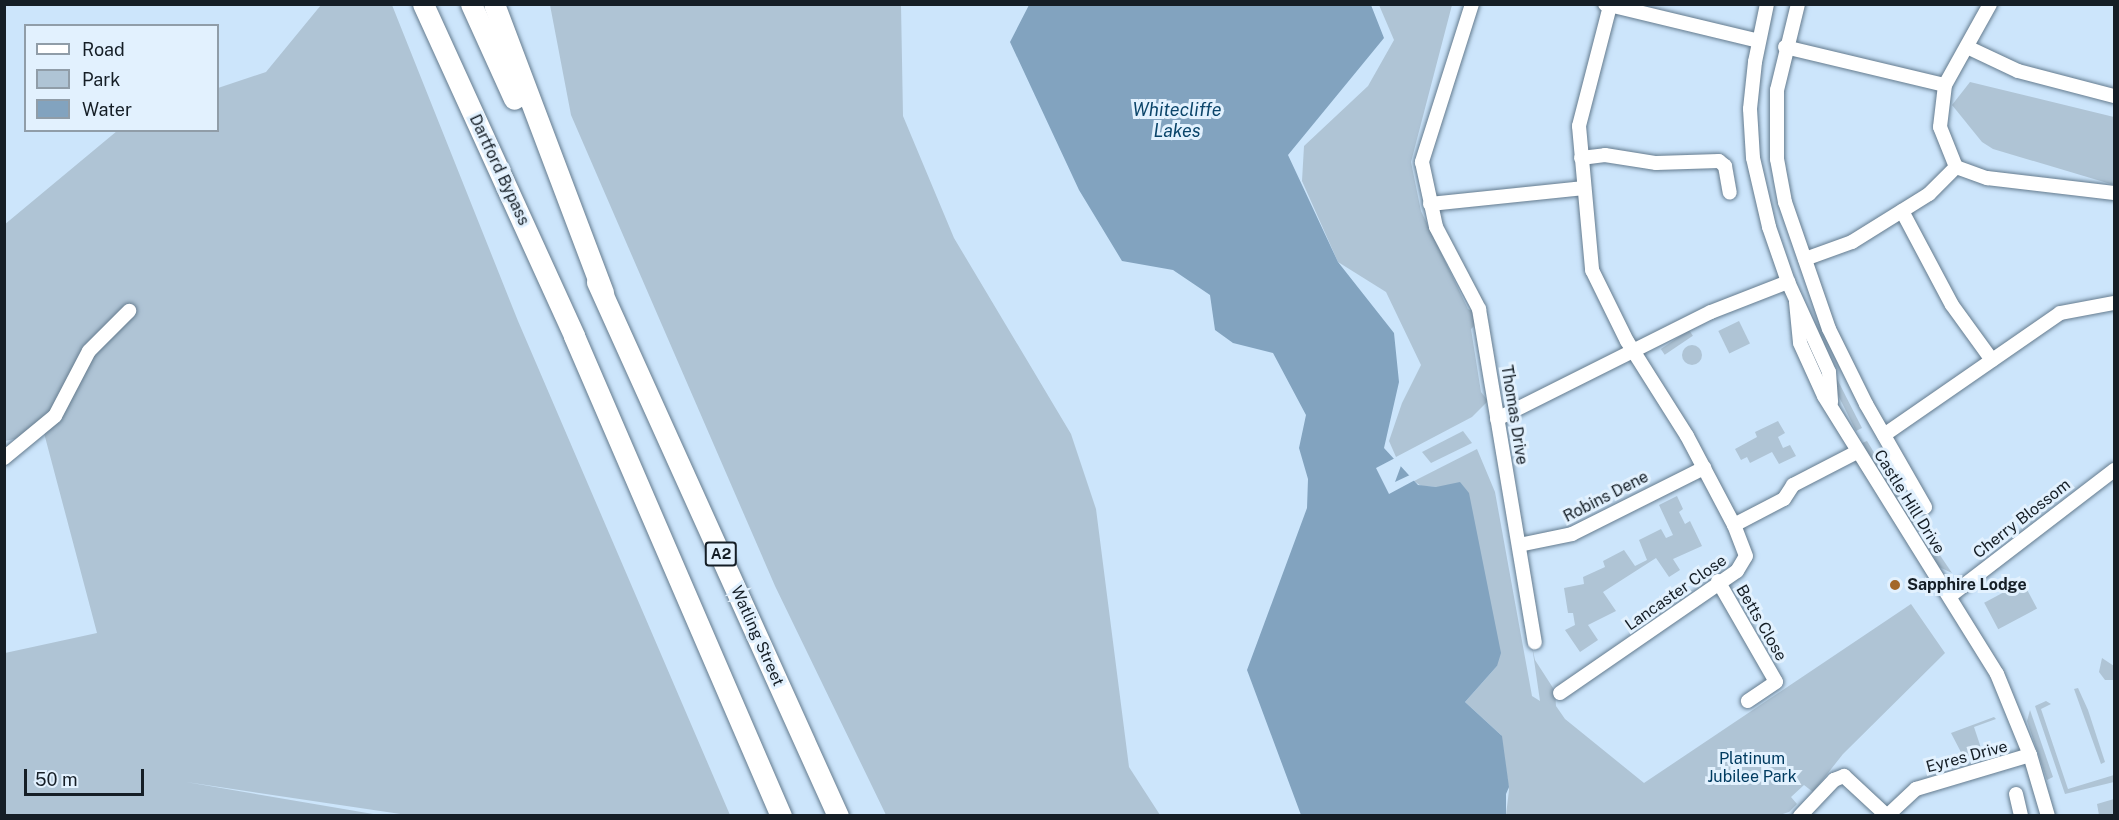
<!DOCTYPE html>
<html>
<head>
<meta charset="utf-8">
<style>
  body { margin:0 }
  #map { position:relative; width:2119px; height:820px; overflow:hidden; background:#cce5fb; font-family:"Public Sans",sans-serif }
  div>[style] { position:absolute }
  .green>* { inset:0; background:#afc4d5; transform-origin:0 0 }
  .round { border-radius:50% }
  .water>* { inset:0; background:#82a3bf }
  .pier>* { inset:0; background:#cce5fb }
  .roads { filter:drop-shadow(0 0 2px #647b8e) drop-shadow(0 0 2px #647b8e) }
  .minor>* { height:14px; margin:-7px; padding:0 7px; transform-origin:7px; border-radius:7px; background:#fff }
  .trunk>* { height:21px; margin:-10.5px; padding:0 10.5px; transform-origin:10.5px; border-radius:10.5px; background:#fff }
  .dots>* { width:16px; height:16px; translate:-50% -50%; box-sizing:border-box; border:3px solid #e2f1fe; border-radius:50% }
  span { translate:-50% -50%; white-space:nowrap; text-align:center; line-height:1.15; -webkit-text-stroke:6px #e2f1fe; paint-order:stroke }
  .shield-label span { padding:2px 4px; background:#e2f1fe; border:2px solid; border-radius:4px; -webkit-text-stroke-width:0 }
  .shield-label { font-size:15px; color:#151e26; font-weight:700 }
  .street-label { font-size:16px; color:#151e26 }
  .poi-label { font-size:16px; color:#151e26; font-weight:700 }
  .left { translate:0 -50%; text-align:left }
  .park-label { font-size:16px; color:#003b60 }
  .water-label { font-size:18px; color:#0b456a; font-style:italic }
  .frame { position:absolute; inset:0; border:6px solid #151e26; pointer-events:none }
  .legend { position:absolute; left:24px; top:24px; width:195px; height:108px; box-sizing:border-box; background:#e2f1fe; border:2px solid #909da8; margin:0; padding:8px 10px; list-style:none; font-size:18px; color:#151e26 }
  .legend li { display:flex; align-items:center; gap:12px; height:30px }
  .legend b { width:30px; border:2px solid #909da8 }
  .scale { position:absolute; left:24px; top:769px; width:120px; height:27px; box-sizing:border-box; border:3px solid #151e26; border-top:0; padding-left:8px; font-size:18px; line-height:21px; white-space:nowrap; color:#151e26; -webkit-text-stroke:4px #e2f1fe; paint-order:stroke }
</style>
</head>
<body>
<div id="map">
  <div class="green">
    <i style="clip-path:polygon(321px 5px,392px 5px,518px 321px,730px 815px,414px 816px,186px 782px,379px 815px,5px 815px,5px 653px,97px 633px,44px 433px,5px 441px,4px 225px,117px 131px,218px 130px,218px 88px,266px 72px)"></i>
    <i style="clip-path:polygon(550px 5px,901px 5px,903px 116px,954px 238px,1071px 434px,1096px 509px,1129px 767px,1160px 815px,886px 815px,775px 586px,571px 115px)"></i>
    <i style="clip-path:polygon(1379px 5px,1452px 5px,1411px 162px,1421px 211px,1468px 309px,1475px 313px,1476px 324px,1471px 329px,1481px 392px,1488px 401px,1472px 417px,1396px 457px,1389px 441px,1402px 403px,1421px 365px,1386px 292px,1338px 262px,1302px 181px,1304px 146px,1368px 86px,1394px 40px)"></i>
    <i style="clip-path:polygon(1970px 82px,2114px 117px,2114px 185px,1993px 149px,1982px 142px,1952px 105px)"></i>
    <i style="left:1739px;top:321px;width:25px;height:23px;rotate:64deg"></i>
    <i style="left:1689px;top:330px;width:7px;height:34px;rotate:56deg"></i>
    <i class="round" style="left:1682px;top:345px;width:20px;height:20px"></i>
    <i style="clip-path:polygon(1835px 375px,1862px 428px,1856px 431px,1838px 395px)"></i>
    <i style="clip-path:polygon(1778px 421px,1785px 433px,1778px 437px,1783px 448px,1790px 445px,1796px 456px,1779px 464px,1772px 452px,1750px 463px,1747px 457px,1741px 460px,1735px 449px,1757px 437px,1755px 432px)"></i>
    <i style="clip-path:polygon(1463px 431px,1472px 443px,1431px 463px,1422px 452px)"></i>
    <i style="clip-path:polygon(1867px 441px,1918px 524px,1913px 530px,1862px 443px)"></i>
    <i style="clip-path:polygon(1477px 449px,1495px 492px,1532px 696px,1540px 701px,1532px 646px,1535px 660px,1555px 691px,1556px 706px,1565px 719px,1644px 783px,1911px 604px,1945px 653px,1843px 754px,1813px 792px,1804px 785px,1791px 797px,1797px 804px,1789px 812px,1776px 816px,1506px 815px,1509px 790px,1501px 735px,1465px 702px,1497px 666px,1437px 487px,1421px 486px,1414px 481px)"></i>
    <i style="clip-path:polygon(1677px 496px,1683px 509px,1679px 512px,1685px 524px,1690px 521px,1702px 546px,1673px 559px,1680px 570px,1669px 577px,1656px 558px,1603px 592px,1616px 611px,1588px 625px,1598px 640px,1580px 652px,1565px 630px,1575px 625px,1573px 613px,1568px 613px,1564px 588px,1584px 584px,1583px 577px,1605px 567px,1603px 561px,1624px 550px,1635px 566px,1647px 560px,1639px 540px,1661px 529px,1666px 538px,1673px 535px,1659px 505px)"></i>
    <i style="clip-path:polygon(1929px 539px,1952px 573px,1939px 567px,1921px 542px)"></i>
    <i style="left:2023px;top:582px;width:30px;height:44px;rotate:62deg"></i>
    <i style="clip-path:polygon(2102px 658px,2114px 666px,2114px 680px,2105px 680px,2099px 672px)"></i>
    <i style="clip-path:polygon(2078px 688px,2088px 710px,2105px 762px,2101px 764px,2074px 689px)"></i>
    <i style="clip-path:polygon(2046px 701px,2051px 704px,2041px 709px,2068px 789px,2114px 775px,2114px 782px,2065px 794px,2035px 706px)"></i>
    <i style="clip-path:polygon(2030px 710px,2053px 777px,2047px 780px,2027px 721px)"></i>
    <i style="clip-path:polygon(1994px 717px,1996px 719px,1974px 727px,1982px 751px,1964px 758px,1951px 733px)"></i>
    <i style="clip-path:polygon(2114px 799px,2114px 815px,2099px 815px,2097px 804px)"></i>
  </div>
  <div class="water">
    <i style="clip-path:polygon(1029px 5px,1371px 5px,1384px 38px,1288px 155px,1338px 262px,1394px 333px,1399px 382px,1384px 448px,1418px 485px,1436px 487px,1460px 482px,1469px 493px,1501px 653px,1497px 666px,1465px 702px,1502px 736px,1509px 787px,1506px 794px,1506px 815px,1301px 815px,1247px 670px,1307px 508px,1308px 479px,1299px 448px,1306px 415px,1273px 353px,1233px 343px,1215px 330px,1210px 295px,1173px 270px,1122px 261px,1079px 190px,1010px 42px)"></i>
  </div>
  <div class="pier">
    <i style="clip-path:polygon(1397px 457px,1402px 463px,1395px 482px,1412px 474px,1417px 479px,1389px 494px,1376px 468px)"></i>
  </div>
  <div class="roads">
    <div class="minor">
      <i style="left:1472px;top:4px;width:166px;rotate:107.6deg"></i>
      <i style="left:1422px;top:162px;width:66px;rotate:77.8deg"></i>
      <i style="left:1436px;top:227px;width:93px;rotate:62.3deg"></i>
      <i style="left:1479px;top:309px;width:338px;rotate:80.5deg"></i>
      <i style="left:1605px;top:4px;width:158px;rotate:13.5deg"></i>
      <i style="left:1767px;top:4px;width:59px;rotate:101.7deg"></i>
      <i style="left:1755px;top:62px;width:47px;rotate:96.1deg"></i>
      <i style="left:1750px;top:109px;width:49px;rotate:86.5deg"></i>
      <i style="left:1753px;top:158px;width:71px;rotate:76.9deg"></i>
      <i style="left:1769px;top:227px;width:58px;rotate:70.9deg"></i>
      <i style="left:1788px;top:282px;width:99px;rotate:65.5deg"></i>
      <i style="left:1829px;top:372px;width:30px;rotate:86deg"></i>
      <i style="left:1798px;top:4px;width:89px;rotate:103.7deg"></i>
      <i style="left:1777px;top:90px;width:69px;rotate:90deg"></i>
      <i style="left:1777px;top:159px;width:44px;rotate:79.5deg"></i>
      <i style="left:1785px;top:202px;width:134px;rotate:70.9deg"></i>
      <i style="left:1829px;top:329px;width:84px;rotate:63.7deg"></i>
      <i style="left:1866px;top:404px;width:119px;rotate:60.2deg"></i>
      <i style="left:1610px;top:6px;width:124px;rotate:104.5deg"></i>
      <i style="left:1579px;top:126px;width:145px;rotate:84.8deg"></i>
      <i style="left:1592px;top:270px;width:79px;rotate:63.8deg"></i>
      <i style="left:1627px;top:341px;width:112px;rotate:57.7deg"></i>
      <i style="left:1687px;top:436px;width:101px;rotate:62.2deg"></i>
      <i style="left:1785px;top:47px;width:164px;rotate:13.4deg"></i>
      <i style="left:1945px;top:85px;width:93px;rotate:-60.9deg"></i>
      <i style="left:1967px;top:47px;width:56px;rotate:25.2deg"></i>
      <i style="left:2018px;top:71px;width:99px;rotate:14.6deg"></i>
      <i style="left:1581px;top:158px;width:24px;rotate:-7deg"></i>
      <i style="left:1605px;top:155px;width:52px;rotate:8.9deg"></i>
      <i style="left:1656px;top:163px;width:63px;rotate:-1.8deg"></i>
      <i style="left:1719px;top:161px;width:8px;rotate:40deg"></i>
      <i style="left:1725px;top:166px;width:27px;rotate:80deg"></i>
      <i style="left:1956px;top:167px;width:33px;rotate:20deg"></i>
      <i style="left:1987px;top:178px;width:128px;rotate:6.7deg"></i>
      <i style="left:1430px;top:204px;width:155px;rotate:-5.9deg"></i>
      <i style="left:1902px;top:211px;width:106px;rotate:62deg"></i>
      <i style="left:1952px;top:305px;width:68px;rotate:54deg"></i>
      <i style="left:1805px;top:259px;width:50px;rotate:-19.9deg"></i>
      <i style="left:1852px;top:242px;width:91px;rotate:-31.9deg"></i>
      <i style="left:1929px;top:194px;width:38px;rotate:-45deg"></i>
      <i style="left:1956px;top:167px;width:43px;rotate:-111.8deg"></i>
      <i style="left:1940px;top:127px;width:42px;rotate:-83.2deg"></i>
      <i style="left:1796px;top:302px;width:41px;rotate:84.4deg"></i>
      <i style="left:1800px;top:343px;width:58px;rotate:65.6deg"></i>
      <i style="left:1824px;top:396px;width:327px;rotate:58.1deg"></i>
      <i style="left:1997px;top:674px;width:87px;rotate:67.8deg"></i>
      <i style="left:2030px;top:755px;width:64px;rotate:73.6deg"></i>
      <i style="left:1497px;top:419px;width:239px;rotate:-26.6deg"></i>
      <i style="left:1711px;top:312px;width:83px;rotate:-21.3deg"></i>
      <i style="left:1884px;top:435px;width:214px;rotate:-34.7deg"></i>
      <i style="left:2060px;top:313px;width:55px;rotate:-10.5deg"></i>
      <i style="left:4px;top:458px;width:66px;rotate:-39.5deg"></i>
      <i style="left:55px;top:416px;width:73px;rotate:-62.4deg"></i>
      <i style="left:89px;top:351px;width:57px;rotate:-45deg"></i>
      <i style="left:1519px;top:545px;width:54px;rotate:-11.7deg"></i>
      <i style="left:1572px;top:534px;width:148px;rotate:-26.6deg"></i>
      <i style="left:1718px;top:581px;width:116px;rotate:60.1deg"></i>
      <i style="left:1776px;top:682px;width:34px;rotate:146deg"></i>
      <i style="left:1950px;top:596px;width:207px;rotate:-37.5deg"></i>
      <i style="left:1560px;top:693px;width:215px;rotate:-34.6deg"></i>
      <i style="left:1737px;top:571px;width:17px;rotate:-59deg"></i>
      <i style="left:1746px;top:556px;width:33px;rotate:-111deg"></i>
      <i style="left:1734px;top:525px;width:56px;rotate:-27.5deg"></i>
      <i style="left:1784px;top:499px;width:17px;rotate:-57deg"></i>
      <i style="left:1793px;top:485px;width:72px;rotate:-27.3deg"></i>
      <i style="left:2016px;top:794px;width:23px;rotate:77deg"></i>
      <i style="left:1800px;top:816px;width:50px;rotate:-46.6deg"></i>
      <i style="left:1834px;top:780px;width:11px;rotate:-22deg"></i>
      <i style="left:1844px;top:776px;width:59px;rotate:42.9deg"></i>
      <i style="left:1887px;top:816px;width:40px;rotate:-43deg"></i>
      <i style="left:1916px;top:789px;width:119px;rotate:-16.6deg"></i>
    </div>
    <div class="trunk">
      <i style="left:423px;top:4px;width:365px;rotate:65.5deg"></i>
      <i style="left:574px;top:336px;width:523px;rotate:66.67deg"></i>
      <i style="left:471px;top:4px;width:104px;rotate:65.6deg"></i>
      <i style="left:494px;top:4px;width:309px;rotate:69.3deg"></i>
      <i style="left:597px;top:282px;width:586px;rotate:65.71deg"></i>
    </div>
  </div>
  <div class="dots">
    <i style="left:1895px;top:585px;background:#a36829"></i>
  </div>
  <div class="shield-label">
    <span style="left:721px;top:554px">A2</span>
  </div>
  <div class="street-label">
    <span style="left:499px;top:170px;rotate:65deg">Dartford Bypass</span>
    <span style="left:1514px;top:415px;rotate:81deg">Thomas Drive</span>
    <span style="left:1606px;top:497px;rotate:-27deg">Robins Dene</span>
    <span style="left:1909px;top:502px;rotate:58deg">Castle Hill Drive</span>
    <span style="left:2022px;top:519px;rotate:-38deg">Cherry Blossom</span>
    <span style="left:1676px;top:593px;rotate:-35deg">Lancaster Close</span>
    <span style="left:1761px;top:623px;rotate:60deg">Betts Close</span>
    <span style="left:757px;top:636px;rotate:66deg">Watling Street</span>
    <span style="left:1967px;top:757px;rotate:-15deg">Eyres Drive</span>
  </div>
  <div class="poi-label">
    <span class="left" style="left:1907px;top:585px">Sapphire Lodge</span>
  </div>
  <div class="park-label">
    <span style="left:1752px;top:768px">Platinum<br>Jubilee Park</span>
  </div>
  <div class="water-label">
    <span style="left:1177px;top:121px">Whitecliffe<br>Lakes</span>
  </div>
  <div class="frame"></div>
  <ul class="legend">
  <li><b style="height:8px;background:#fff"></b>Road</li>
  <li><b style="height:16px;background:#afc4d5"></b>Park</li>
  <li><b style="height:16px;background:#82a3bf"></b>Water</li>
  </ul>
  <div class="scale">50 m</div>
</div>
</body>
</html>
